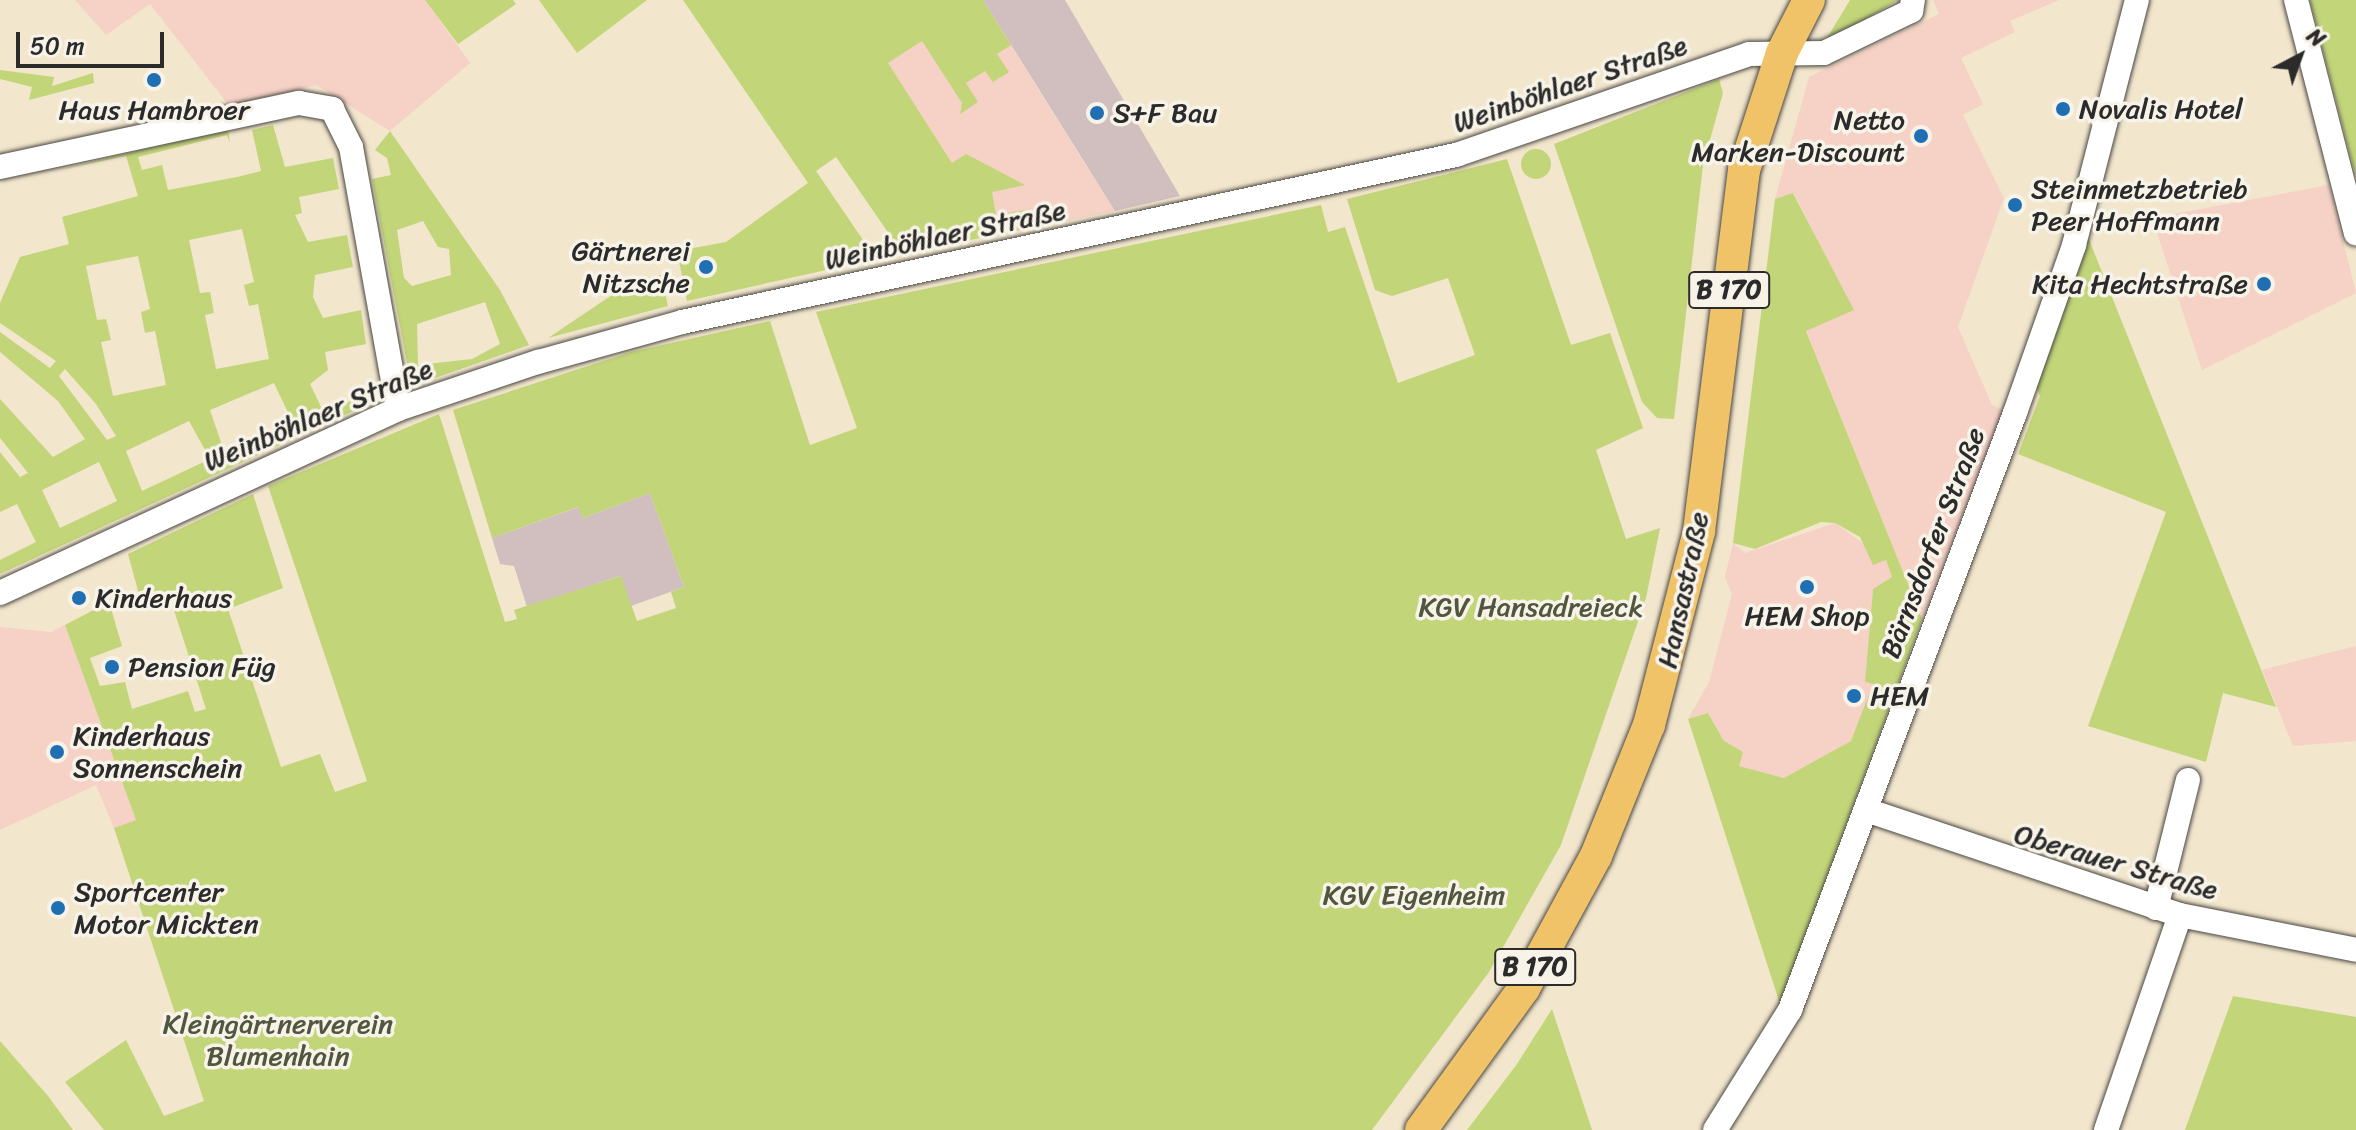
<!DOCTYPE html>
<html>
<head>
<meta charset="utf-8">
<style>
  body { margin:0 }
  #map { position:relative; width:2356px; height:1130px; overflow:hidden; background:#f2e6cd; font-family:Sriracha,sans-serif }
  div>[style] { position:absolute }
  .built>* { inset:0; background:#f6d1c5 }
  .industrial>* { inset:0; background:#d1bfbf }
  .green>* { inset:0; background:#c2d579 }
  .round { border-radius:50% }
  .roads { filter:drop-shadow(0 0 2px #494743) drop-shadow(0 0 2px #494743) }
  .minor>* { height:24px; margin:-12px; padding:0 12px; transform-origin:12px; border-radius:12px; background:#fff }
  .major>* { height:32px; margin:-16px; padding:0 16px; transform-origin:16px; border-radius:16px; background:#f1c369 }
  .dots>* { width:22px; height:22px; translate:-50% -50%; box-sizing:border-box; border:4px solid #f7f3e8; border-radius:50% }
  span { translate:-50% -50%; white-space:nowrap; text-align:center; line-height:1.15; -webkit-text-stroke:7px #f7f3e8; paint-order:stroke }
  .shield-label span { padding:2px 6px; background:#f7f3e8; border:2px solid; border-radius:6px; -webkit-text-stroke-width:0 }
  .shield-label { font-size:26px; color:#2b2b2b; font-weight:700 }
  .street-label { font-size:28px; color:#2b2b2b }
  .poi-label { font-size:28px; color:#2b2b2b }
  .left { translate:0 -50%; text-align:left }
  .right { translate:-100% -50%; text-align:right }
  .park-label { font-size:28px; color:#51563e }
  .north { position:absolute; left:2260px; top:16px; width:80px; height:80px; -webkit-text-stroke:6px #f7f3e8; paint-order:stroke; rotate:41deg; font-size:22px; font-weight:700; line-height:32px; text-align:center; color:#2b2b2b }
  .north::after { content:''; display:block; margin:auto; width:28px; height:36px; background:#2b2b2b; clip-path:polygon(50% 0,100% 100%,50% 72%,0 100%) }
  .scale { position:absolute; left:16px; top:32px; width:148px; height:36px; box-sizing:border-box; border:4px solid #2b2b2b; border-top:0; padding-left:10px; font-size:24px; line-height:28px; white-space:nowrap; color:#2b2b2b; -webkit-text-stroke:6px #f7f3e8; paint-order:stroke }
</style>
</head>
<body>
<div id="map">
  <div class="built">
    <i style="clip-path:polygon(75px 0,425px 0,470px 63px,390px 131px,316px 85px,231px 108px,150px 4px,106px 35px)"></i>
    <i style="clip-path:polygon(1933px 0,2059px 0,2010px 21px,2015px 32px,1961px 58px,1983px 104px,1963px 115px,2004px 198px,1958px 327px,1992px 405px,2003px 410px,1922px 619px,1806px 330px,1853px 310px,1794px 193px,1775px 199px,1809px 77px,1939px 14px)"></i>
    <i style="clip-path:polygon(983px 1px,1083px 161px,1115px 211px,999px 235px,884px 58px)"></i>
    <i style="clip-path:polygon(2329px 185px,2356px 293px,2202px 370px,2152px 218px)"></i>
    <i style="clip-path:polygon(1835px 523px,1886px 560px,1892px 577px,1873px 590px,1865px 682px,1873px 684px,1865px 714px,1852px 741px,1784px 778px,1739px 766px,1708px 713px,1688px 719px,1709px 682px,1732px 594px,1725px 577px,1733px 543px,1745px 553px)"></i>
    <i style="clip-path:polygon(65px 625px,136px 820px,114px 828px,96px 785px,0 830px,0 627px,51px 632px)"></i>
    <i style="clip-path:polygon(2356px 646px,2356px 741px,2293px 746px,2262px 670px)"></i>
  </div>
  <div class="industrial">
    <i style="clip-path:polygon(983px 0,1065px 0,1180px 196px,1115px 211px)"></i>
    <i style="clip-path:polygon(650px 493px,684px 587px,631px 606px,620px 576px,527px 607px,514px 566px,500px 564px,492px 538px,579px 507px,583px 518px)"></i>
  </div>
  <div class="green">
    <i style="clip-path:polygon(425px 0,513px 0,516px 4px,458px 44px)"></i>
    <i style="clip-path:polygon(539px 0,647px 0,577px 53px)"></i>
    <i style="clip-path:polygon(683px 0,983px 0,1011px 45px,997px 54px,1009px 72px,993px 82px,985px 71px,966px 83px,978px 102px,960px 114px,962px 103px,922px 41px,888px 63px,952px 163px,966px 154px,1025px 185px,992px 192px,996px 215px,1030px 209px,1034px 227px,903px 254px,836px 157px,816px 171px,876px 259px,687px 301px,677px 251px,726px 242px,808px 183px)"></i>
    <i style="clip-path:polygon(1850px 0,1898px 0,1824px 43px)"></i>
    <i style="clip-path:polygon(2310px 0,2356px 0,2356px 177px)"></i>
    <i style="clip-path:polygon(0 70px,54px 77px,52px 86px,93px 73px,94px 83px,29px 100px,32px 87px,0 79px)"></i>
    <i style="clip-path:polygon(1719px 79px,1723px 93px,1703px 165px,1674px 419px,1657px 418px,1642px 402px,1554px 144px)"></i>
    <i style="clip-path:polygon(evenodd,273px 125px,285px 167px,333px 158px,339px 189px,299px 197px,302px 213px,295px 215px,308px 242px,347px 235px,353px 267px,315px 275px,313px 297px,323px 318px,361px 310px,366px 344px,325px 352px,328px 370px,310px 384px,324px 413px,375px 390px,373px 402px,0 574px,0 560px,36px 542px,17px 504px,0 512px,0 452px,20px 477px,28px 473px,0 438px,0 399px,53px 457px,85px 439px,58px 401px,0 352px,0 332px,50px 368px,56px 361px,0 323px,0 303px,20px 257px,69px 244px,62px 217px,138px 196px,126px 156px,59px 170px,228px 129px,230px 143px,227px 135px,138px 157px,142px 170px,162px 165px,168px 190px,237px 177px,261px 171px,252px 130px,273px 125px,242px 229px,254px 282px,244px 285px,249px 306px,258px 304px,269px 359px,216px 369px,205px 315px,214px 313px,210px 292px,200px 293px,189px 240px,242px 229px,273px 125px,138px 256px,150px 309px,141px 312px,145px 333px,155px 331px,166px 385px,113px 396px,101px 342px,111px 340px,106px 319px,97px 320px,86px 266px,138px 256px,273px 125px,65px 369px,96px 404px,116px 436px,107px 440px,59px 376px,65px 369px,273px 125px,274px 383px,293px 423px,224px 451px,210px 410px,274px 383px,273px 125px,189px 421px,210px 459px,142px 491px,126px 451px,189px 421px,273px 125px,99px 462px,117px 501px,60px 528px,42px 490px,99px 462px)"></i>
    <i style="clip-path:polygon(evenodd,390px 131px,500px 290px,529px 345px,418px 384px,410px 379px,372px 179px,391px 175px,387px 158px,375px 150px,390px 131px,423px 221px,438px 247px,449px 249px,451px 275px,412px 286px,404px 278px,397px 230px,423px 221px,390px 131px,485px 302px,500px 344px,472px 359px,418px 365px,417px 324px,485px 302px)"></i>
    <i class="round" style="left:1521px;top:149px;width:30px;height:30px"></i>
    <i style="clip-path:polygon(1507px 159px,1571px 345px,1610px 333px,1643px 428px,1596px 450px,1626px 539px,1660px 528px,1646px 598px,1561px 845px,1489px 972px,1372px 1130px,104px 1130px,65px 1082px,126px 1040px,164px 1116px,204px 1101px,114px 828px,136px 820px,65px 625px,109px 602px,122px 646px,90px 658px,100px 686px,125px 682px,132px 709px,188px 691px,195px 712px,206px 709px,169px 595px,140px 598px,128px 554px,253px 494px,283px 588px,228px 609px,281px 767px,320px 754px,335px 792px,367px 781px,268px 486px,439px 414px,505px 622px,517px 619px,514px 610px,621px 576px,637px 621px,676px 608px,671px 592px,684px 587px,650px 493px,583px 518px,578px 507px,492px 538px,453px 410px,631px 352px,770px 321px,810px 445px,857px 428px,816px 312px,1321px 205px,1328px 232px,1345px 227px,1398px 383px,1475px 355px,1448px 278px,1392px 296px,1375px 290px,1347px 199px)"></i>
    <i style="clip-path:polygon(1793px 193px,1854px 310px,1806px 331px,1922px 619px,1780px 1004px,1688px 719px,1708px 713px,1724px 741px,1743px 752px,1739px 766px,1784px 778px,1851px 741px,1873px 684px,1865px 682px,1873px 589px,1892px 577px,1886px 560px,1873px 565px,1860px 537px,1835px 523px,1821px 522px,1755px 549px,1733px 543px,1775px 199px)"></i>
    <i style="clip-path:polygon(2086px 232px,2276px 707px,2223px 693px,2206px 762px,2088px 726px,2166px 512px,2018px 454px,2040px 396px,2033px 380px)"></i>
    <i style="clip-path:polygon(661px 275px,668px 306px,548px 338px,633px 281px)"></i>
    <i style="clip-path:polygon(2233px 996px,2356px 1017px,2356px 1130px,2185px 1130px)"></i>
    <i style="clip-path:polygon(1552px 1009px,1592px 1130px,1467px 1130px,1517px 1064px)"></i>
    <i style="clip-path:polygon(0 1041px,48px 1096px,73px 1130px,0 1130px)"></i>
  </div>
  <div class="roads">
    <div class="minor">
      <i style="left:2296px;top:0;width:241px;rotate:75.6deg"></i>
      <i style="left:0;top:167px;width:306px;rotate:-12.1deg"></i>
      <i style="left:299px;top:103px;width:34px;rotate:10deg"></i>
      <i style="left:332px;top:109px;width:42px;rotate:63.4deg"></i>
      <i style="left:351px;top:147px;width:266px;rotate:79.8deg"></i>
      <i style="left:0;top:593px;width:438px;rotate:-24.8deg"></i>
      <i style="left:398px;top:409px;width:148px;rotate:-18.6deg"></i>
      <i style="left:538px;top:362px;width:149px;rotate:-15.5deg"></i>
      <i style="left:682px;top:322px;width:792px;rotate:-12.18deg"></i>
      <i style="left:1456px;top:155px;width:310px;rotate:-19deg"></i>
      <i style="left:1749px;top:54px;width:75px;rotate:-0.8deg"></i>
      <i style="left:1824px;top:53px;width:97px;rotate:-25.8deg"></i>
      <i style="left:1911px;top:11px;width:11px;rotate:-80deg"></i>
      <i style="left:1866px;top:810px;width:331px;rotate:18.5deg"></i>
      <i style="left:2180px;top:915px;width:179px;rotate:11.2deg"></i>
      <i style="left:2156px;top:908px;width:132px;rotate:-76deg"></i>
      <i style="left:1715px;top:1130px;width:142px;rotate:-58deg"></i>
      <i style="left:1790px;top:1010px;width:638px;rotate:-69.35deg"></i>
      <i style="left:2015px;top:413px;width:178px;rotate:-70.6deg"></i>
      <i style="left:2074px;top:245px;width:253px;rotate:-75.6deg"></i>
      <i style="left:2106px;top:1130px;width:227px;rotate:-71deg"></i>
    </div>
    <div class="major">
      <i style="left:1421px;top:1130px;width:175px;rotate:-54deg"></i>
      <i style="left:1524px;top:988px;width:150px;rotate:-61.4deg"></i>
      <i style="left:1596px;top:856px;width:141px;rotate:-68deg"></i>
      <i style="left:1649px;top:725px;width:200px;rotate:-75.5deg"></i>
      <i style="left:1699px;top:531px;width:364px;rotate:-82.9deg"></i>
      <i style="left:1744px;top:170px;width:123px;rotate:-72deg"></i>
      <i style="left:1782px;top:53px;width:59px;rotate:-63deg"></i>
    </div>
  </div>
  <div class="dots">
    <i style="left:154px;top:80px;background:#1f6fb2"></i>
    <i style="left:2063px;top:109px;background:#1f6fb2"></i>
    <i style="left:1097px;top:113px;background:#1f6fb2"></i>
    <i style="left:1921px;top:136px;background:#1f6fb2"></i>
    <i style="left:2015px;top:205px;background:#1f6fb2"></i>
    <i style="left:706px;top:267px;background:#1f6fb2"></i>
    <i style="left:2264px;top:284px;background:#1f6fb2"></i>
    <i style="left:1807px;top:587px;background:#1f6fb2"></i>
    <i style="left:79px;top:598px;background:#1f6fb2"></i>
    <i style="left:112px;top:667px;background:#1f6fb2"></i>
    <i style="left:1854px;top:696px;background:#1f6fb2"></i>
    <i style="left:57px;top:752px;background:#1f6fb2"></i>
    <i style="left:58px;top:908px;background:#1f6fb2"></i>
  </div>
  <div class="shield-label">
    <span style="left:1729px;top:290px">B 170</span>
    <span style="left:1535px;top:967px">B 170</span>
  </div>
  <div class="street-label">
    <span style="left:1570px;top:84px;rotate:-19deg">Weinböhlaer Straße</span>
    <span style="left:945px;top:235px;rotate:-12deg">Weinböhlaer Straße</span>
    <span style="left:318px;top:415px;rotate:-23deg">Weinböhlaer Straße</span>
    <span style="left:1933px;top:543px;rotate:-69deg">Bärnsdorfer Straße</span>
    <span style="left:1683px;top:590px;rotate:-78deg">Hansastraße</span>
    <span style="left:2116px;top:862px;rotate:16deg">Oberauer Straße</span>
  </div>
  <div class="poi-label">
    <span class="left" style="left:2079px;top:109px">Novalis Hotel</span>
    <span style="left:154px;top:110px">Haus Hambroer</span>
    <span class="left" style="left:1113px;top:113px">S+F Bau</span>
    <span class="right" style="left:1905px;top:136px">Netto<br>Marken-Discount</span>
    <span class="left" style="left:2031px;top:205px">Steinmetzbetrieb<br>Peer Hoffmann</span>
    <span class="right" style="left:690px;top:267px">Gärtnerei<br>Nitzsche</span>
    <span class="right" style="left:2248px;top:284px">Kita Hechtstraße</span>
    <span class="left" style="left:95px;top:598px">Kinderhaus</span>
    <span style="left:1807px;top:616px">HEM Shop</span>
    <span class="left" style="left:128px;top:667px">Pension Füg</span>
    <span class="left" style="left:1870px;top:696px">HEM</span>
    <span class="left" style="left:73px;top:752px">Kinderhaus<br>Sonnenschein</span>
    <span class="left" style="left:74px;top:908px">Sportcenter<br>Motor Mickten</span>
  </div>
  <div class="park-label">
    <span style="left:1531px;top:607px">KGV Hansadreieck</span>
    <span style="left:1414px;top:895px">KGV Eigenheim</span>
    <span style="left:278px;top:1040px">Kleingärtnerverein<br>Blumenhain</span>
  </div>
  <div class="north">N</div>
  <div class="scale">50 m</div>
</div>
</body>
</html>
